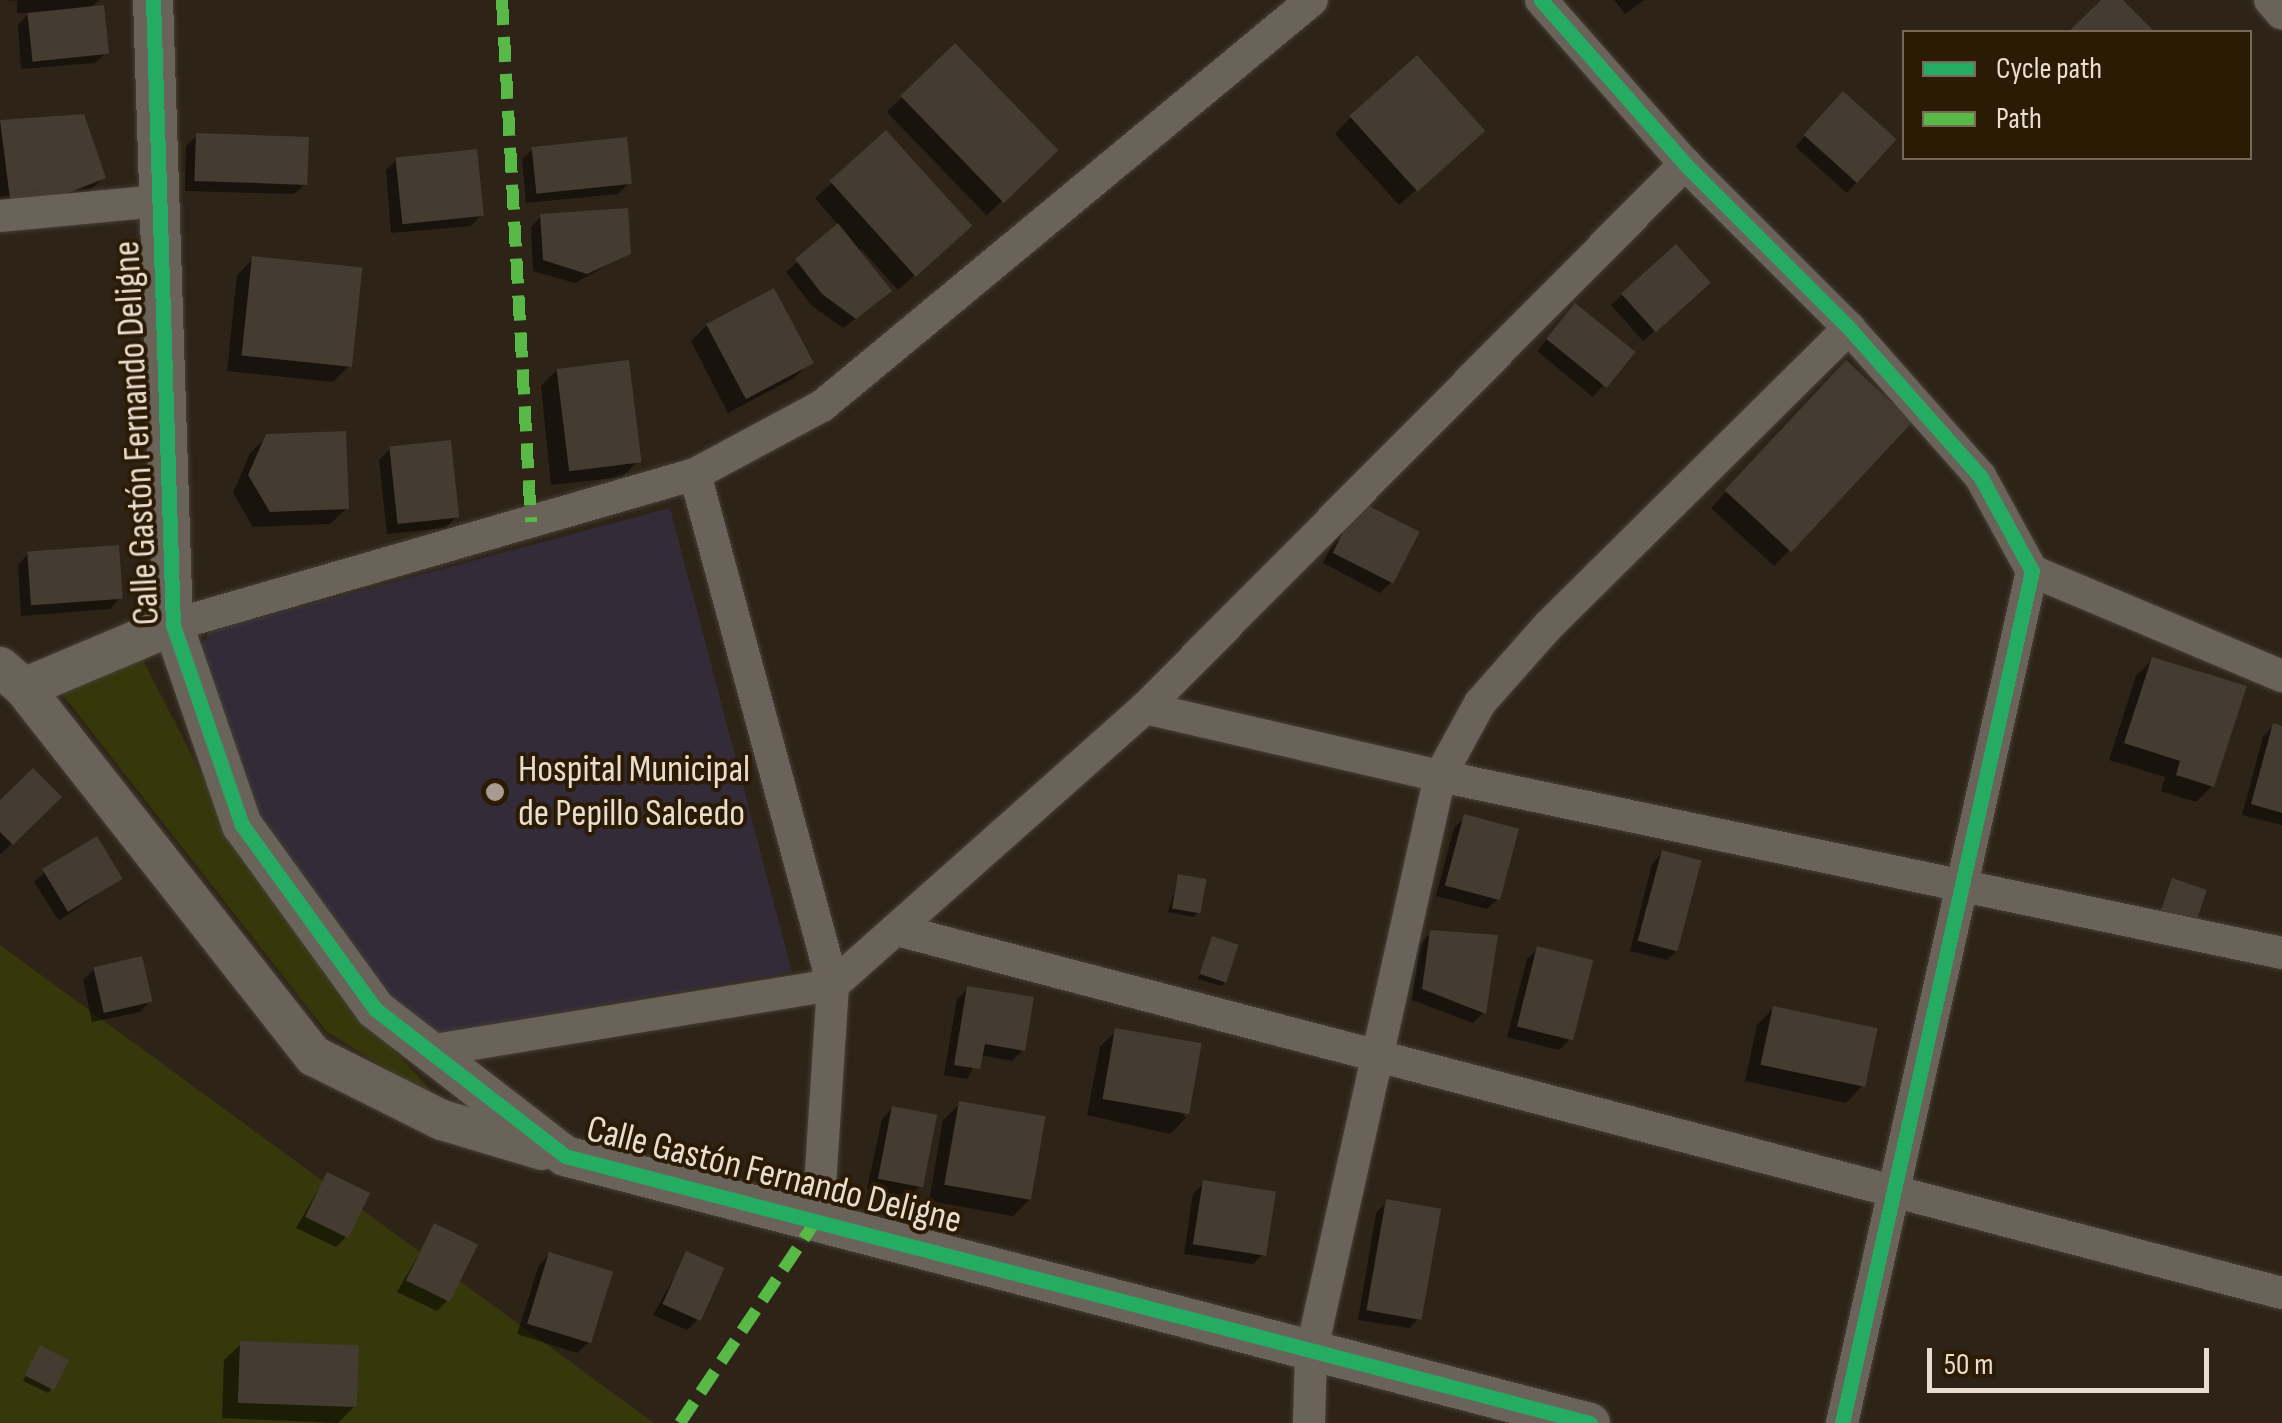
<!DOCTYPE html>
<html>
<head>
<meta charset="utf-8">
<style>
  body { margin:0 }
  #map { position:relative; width:2282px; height:1423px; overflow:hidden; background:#2d2417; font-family:"Sofia Sans Condensed",sans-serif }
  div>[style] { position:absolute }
  .medical>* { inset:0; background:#332b37 }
  .green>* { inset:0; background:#36370a }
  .shadow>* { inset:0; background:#0007; transform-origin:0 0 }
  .building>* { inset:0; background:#443b31; transform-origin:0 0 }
  .roads { filter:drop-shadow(0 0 2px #473f36) drop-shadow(0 0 2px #473f36) }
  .minor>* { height:32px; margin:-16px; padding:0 16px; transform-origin:16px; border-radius:16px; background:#6a635a }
  .tertiary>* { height:40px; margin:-20px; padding:0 20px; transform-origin:20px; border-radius:20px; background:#6a635a }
  .quiet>* { height:12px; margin-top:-6px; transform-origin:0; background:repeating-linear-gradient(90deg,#58b947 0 25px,transparent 0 37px) }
  .cycleway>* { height:15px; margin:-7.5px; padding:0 7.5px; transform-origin:7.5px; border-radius:7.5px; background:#26ab63 }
  .dots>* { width:28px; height:28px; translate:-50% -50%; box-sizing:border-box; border:5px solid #2c1b04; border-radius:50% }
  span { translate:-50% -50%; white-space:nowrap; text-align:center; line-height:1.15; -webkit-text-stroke:8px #2c1b04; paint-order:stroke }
  .street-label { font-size:38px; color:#e9ddd0 }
  .poi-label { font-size:38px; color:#e9ddd0 }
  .left { translate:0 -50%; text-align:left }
  .legend { position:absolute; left:1902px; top:30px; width:350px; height:130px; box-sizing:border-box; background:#2c1b04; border:2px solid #786956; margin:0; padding:12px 18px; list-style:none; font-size:30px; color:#e9ddd0 }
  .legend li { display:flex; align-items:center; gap:20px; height:50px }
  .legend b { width:50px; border:2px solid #786956 }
  .scale { position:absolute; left:1927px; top:1348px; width:282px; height:45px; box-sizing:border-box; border:5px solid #e9ddd0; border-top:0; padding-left:12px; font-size:30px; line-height:35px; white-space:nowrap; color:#e9ddd0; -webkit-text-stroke:8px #2c1b04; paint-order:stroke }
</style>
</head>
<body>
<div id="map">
  <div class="medical">
    <i style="clip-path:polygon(670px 508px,792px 972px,441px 1032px,403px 1020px,262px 833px,198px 652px,210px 631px)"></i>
  </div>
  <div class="green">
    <i style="clip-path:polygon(142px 658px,202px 775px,324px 974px,444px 1105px,326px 1031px,59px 690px)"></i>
    <i style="clip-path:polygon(0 945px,654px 1423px,0 1423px)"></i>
  </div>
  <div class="shadow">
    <i style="clip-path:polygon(99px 0,90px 9px,106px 53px,95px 63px,21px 69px,18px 25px,29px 13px,17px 13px,17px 1px,3px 0)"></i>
    <i style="clip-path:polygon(1614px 0,1644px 0,1625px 14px)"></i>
    <i style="left:955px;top:46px;width:144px;height:95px;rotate:46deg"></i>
    <i style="left:1843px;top:94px;width:69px;height:71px;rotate:42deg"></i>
    <i style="clip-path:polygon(82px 116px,103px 178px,86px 194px,0 228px,0 123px)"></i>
    <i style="clip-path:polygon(1351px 117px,1465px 147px,1399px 205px,1335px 134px)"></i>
    <i style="clip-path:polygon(886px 134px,953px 241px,898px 290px,860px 248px,878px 302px,843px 328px,811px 305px,786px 272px,839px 226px,815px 198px)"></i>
    <i style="clip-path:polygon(197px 136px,305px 184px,294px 194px,185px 191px,186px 146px)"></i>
    <i style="clip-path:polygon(533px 149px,629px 183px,618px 194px,526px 203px,522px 159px)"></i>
    <i style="clip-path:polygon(397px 159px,481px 215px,471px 226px,391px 233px,386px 170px)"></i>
    <i style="clip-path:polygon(541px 216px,629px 253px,575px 283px,533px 271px,531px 227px)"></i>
    <i style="clip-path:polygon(253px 259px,349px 366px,333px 382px,227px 371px,237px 275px)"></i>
    <i style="clip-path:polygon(1698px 293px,1643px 341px,1611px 305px,1622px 295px)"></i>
    <i style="clip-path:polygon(1565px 317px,1632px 352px,1593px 397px,1537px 351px)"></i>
    <i style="clip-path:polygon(707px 325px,810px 362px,794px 378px,728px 413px,691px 341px)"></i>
    <i style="clip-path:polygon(557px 370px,638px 461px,622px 477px,551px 485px,541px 386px)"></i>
    <i style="clip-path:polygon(1830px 379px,1910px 422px,1774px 566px,1711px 508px)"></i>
    <i style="clip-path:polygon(267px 437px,347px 508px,330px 524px,253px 527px,233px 493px,250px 453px)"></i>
    <i style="clip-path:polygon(390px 449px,456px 517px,446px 528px,387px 534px,379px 460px)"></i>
    <i style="clip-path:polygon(1348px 514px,1391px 582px,1380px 593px,1323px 563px)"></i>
    <i style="clip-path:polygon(28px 554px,120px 598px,110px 609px,21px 616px,18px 565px)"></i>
    <i style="clip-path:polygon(2152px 660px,2212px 786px,2196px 802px,2161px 791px,2165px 777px,2109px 760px,2136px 676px)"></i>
    <i style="clip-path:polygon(2273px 726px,2282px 728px,2282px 825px,2242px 815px,2263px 737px)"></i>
    <i style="clip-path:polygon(59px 797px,1px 854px,0 853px,0 804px)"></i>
    <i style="clip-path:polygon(1465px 817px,1498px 899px,1487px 909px,1436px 896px,1454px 828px)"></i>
    <i style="clip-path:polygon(1662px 853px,1678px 950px,1667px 960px,1630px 951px,1652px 864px)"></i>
    <i style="clip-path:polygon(45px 872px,120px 878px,59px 921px,34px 882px)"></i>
    <i style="clip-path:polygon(1179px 876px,1198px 913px,1193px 917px,1168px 912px)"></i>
    <i style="clip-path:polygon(1431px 933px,1483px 1013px,1473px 1023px,1412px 1000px,1420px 944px)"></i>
    <i style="clip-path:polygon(1213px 939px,1226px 981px,1222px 986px,1198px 979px)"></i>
    <i style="clip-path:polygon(1538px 949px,1570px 1039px,1559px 1050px,1507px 1037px,1527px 959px)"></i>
    <i style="clip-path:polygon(94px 969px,150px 1001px,140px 1012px,92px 1022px,83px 980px)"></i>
    <i style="clip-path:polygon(968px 989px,1023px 1050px,1012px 1061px,980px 1055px,967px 1079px,944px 1075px,957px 999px)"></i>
    <i style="clip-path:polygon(1773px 1009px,1862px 1086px,1846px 1103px,1745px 1081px,1757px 1025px)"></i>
    <i style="clip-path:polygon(1116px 1031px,1186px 1118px,1170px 1134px,1087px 1115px,1100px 1047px)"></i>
    <i style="clip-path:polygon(960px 1104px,1030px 1199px,1013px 1216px,929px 1201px,943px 1120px)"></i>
    <i style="clip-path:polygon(893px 1108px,919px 1187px,908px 1197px,867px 1189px,882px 1119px)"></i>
    <i style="clip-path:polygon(327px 1175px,347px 1236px,336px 1247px,296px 1228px)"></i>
    <i style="clip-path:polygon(1204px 1183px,1264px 1253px,1253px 1264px,1184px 1254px,1193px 1194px)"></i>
    <i style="clip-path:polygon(1387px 1202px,1419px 1318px,1409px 1328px,1358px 1320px,1376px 1213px)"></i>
    <i style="clip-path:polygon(435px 1226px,448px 1300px,437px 1311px,397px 1292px)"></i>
    <i style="clip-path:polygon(687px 1254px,698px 1319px,687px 1330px,653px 1315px)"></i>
    <i style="clip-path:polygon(549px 1255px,588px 1343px,577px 1353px,517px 1334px,539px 1265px)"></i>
    <i style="clip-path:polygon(241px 1344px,354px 1407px,338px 1423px,222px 1418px,224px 1360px)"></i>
    <i style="clip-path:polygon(41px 1348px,52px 1388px,48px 1393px,23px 1381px)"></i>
  </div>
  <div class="building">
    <i style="clip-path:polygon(2101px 0,2123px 0,2155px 32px,2068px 32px)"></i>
    <i style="left:104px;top:5px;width:49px;height:77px;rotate:84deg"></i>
    <i style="left:955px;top:43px;width:149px;height:76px;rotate:46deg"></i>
    <i style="left:1417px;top:55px;width:102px;height:91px;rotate:48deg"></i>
    <i style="left:1843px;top:91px;width:72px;height:59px;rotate:42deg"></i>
    <i style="clip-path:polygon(84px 114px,106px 178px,12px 215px,0 120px)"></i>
    <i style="left:886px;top:130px;width:129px;height:76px;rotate:48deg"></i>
    <i style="left:196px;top:133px;width:113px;height:48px;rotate:2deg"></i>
    <i style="left:627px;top:137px;width:47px;height:96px;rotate:84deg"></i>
    <i style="left:477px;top:149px;width:67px;height:82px;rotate:84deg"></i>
    <i style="clip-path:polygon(628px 208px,631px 254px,587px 274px,543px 260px,540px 214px)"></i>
    <i style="clip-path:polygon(838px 223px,892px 291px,856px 319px,822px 294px,795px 259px)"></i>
    <i style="left:1676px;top:244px;width:52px;height:74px;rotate:48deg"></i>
    <i style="left:252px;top:256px;width:111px;height:100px;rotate:6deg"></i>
    <i style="left:774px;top:288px;width:85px;height:77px;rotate:62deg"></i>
    <i style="left:1575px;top:303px;width:78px;height:46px;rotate:39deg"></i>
    <i style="left:629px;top:360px;width:103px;height:73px;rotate:83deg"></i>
    <i style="left:1846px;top:360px;width:91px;height:178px;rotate:43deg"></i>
    <i style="clip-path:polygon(346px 431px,349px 509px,270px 512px,248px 475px,266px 434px)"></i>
    <i style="left:451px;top:440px;width:78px;height:62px;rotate:84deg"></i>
    <i style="left:1359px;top:501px;width:68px;height:58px;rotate:27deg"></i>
    <i style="left:119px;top:545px;width:54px;height:92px;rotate:86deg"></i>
    <i style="clip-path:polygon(2152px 657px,2247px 686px,2214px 787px,2176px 775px,2180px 761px,2124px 743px)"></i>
    <i style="clip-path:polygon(2273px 723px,2282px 726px,2282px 813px,2251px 804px)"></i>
    <i style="clip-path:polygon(33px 768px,62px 797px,13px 845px,0 832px,0 800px)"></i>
    <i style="left:1464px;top:814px;width:57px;height:74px;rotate:15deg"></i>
    <i style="left:97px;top:836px;width:50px;height:64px;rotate:59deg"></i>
    <i style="left:1662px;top:850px;width:41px;height:94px;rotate:15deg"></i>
    <i style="left:1178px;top:874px;width:29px;height:35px;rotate:10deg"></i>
    <i style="left:2172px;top:878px;width:37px;height:35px;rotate:19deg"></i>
    <i style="clip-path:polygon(1430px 930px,1498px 935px,1486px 1014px,1422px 989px)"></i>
    <i style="left:1212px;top:936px;width:28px;height:40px;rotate:18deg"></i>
    <i style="left:1537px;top:946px;width:58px;height:83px;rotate:14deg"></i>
    <i style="left:142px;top:956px;width:47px;height:50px;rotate:77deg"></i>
    <i style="clip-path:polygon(967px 986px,1034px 997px,1025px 1051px,985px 1044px,980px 1069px,954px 1065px)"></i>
    <i style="left:1773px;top:1006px;width:107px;height:60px;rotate:12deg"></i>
    <i style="left:1115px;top:1028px;width:88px;height:72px;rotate:10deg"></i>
    <i style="left:959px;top:1101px;width:88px;height:85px;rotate:10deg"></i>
    <i style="left:892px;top:1106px;width:46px;height:74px;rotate:11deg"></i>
    <i style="left:327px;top:1172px;width:48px;height:50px;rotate:26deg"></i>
    <i style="left:1203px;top:1180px;width:74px;height:65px;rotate:9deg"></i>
    <i style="left:1386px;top:1199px;width:56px;height:113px;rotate:10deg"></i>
    <i style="left:434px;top:1223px;width:49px;height:64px;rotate:26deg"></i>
    <i style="left:686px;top:1251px;width:42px;height:58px;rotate:24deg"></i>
    <i style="left:549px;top:1252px;width:67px;height:75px;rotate:17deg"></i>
    <i style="left:240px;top:1341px;width:119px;height:62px;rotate:2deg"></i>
    <i style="left:40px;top:1345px;width:33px;height:34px;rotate:27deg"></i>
  </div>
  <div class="roads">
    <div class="minor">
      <i style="left:1541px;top:0;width:218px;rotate:48.7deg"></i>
      <i style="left:1685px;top:164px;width:232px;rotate:45deg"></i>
      <i style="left:1849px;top:328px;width:198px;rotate:48.5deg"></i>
      <i style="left:1980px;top:476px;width:108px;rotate:61.3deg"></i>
      <i style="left:2032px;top:571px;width:873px;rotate:102.57deg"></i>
      <i style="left:2270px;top:0;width:18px;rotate:49deg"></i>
      <i style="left:0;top:216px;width:160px;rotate:-5.4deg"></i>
      <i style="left:695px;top:474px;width:529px;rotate:74.89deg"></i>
      <i style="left:833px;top:985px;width:233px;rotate:93.7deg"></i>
      <i style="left:2032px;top:571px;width:271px;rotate:22.8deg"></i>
      <i style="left:173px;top:625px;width:543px;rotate:-16.13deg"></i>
      <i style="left:695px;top:474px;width:144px;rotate:-28.2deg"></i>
      <i style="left:822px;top:406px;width:636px;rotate:-39.64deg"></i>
      <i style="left:1145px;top:708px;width:303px;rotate:13deg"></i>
      <i style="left:1440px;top:776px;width:860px;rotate:11.87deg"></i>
      <i style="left:901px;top:931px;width:1428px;rotate:14.69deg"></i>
      <i style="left:429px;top:1051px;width:409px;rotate:-9.3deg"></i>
      <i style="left:833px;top:985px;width:417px;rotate:-41.6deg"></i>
      <i style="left:1145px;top:708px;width:767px;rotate:-45.21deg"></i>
      <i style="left:1309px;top:1423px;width:70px;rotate:-88.4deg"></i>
      <i style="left:1311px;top:1353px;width:591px;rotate:-77.4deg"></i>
      <i style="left:1440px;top:776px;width:83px;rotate:-61.3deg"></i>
      <i style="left:1480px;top:703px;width:106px;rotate:-48.5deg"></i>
      <i style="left:1550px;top:624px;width:421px;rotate:-44.7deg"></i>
    </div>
    <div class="tertiary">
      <i style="left:153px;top:0;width:625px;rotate:88.17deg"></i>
      <i style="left:173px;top:625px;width:212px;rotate:71deg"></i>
      <i style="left:242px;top:825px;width:227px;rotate:54.1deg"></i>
      <i style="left:375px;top:1009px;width:240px;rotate:37.7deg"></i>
      <i style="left:565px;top:1156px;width:1059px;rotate:14.6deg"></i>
      <i style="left:0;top:667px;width:32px;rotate:41deg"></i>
      <i style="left:24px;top:688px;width:469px;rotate:51.8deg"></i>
      <i style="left:314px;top:1056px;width:143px;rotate:26.6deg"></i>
      <i style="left:442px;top:1120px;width:104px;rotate:16.7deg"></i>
      <i style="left:24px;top:688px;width:162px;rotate:-22.9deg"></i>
    </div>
  </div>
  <div class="quiet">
    <i style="left:502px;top:0;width:523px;rotate:86.82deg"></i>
    <i style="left:680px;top:1423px;width:247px;rotate:-56.1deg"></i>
  </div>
  <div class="cycleway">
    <i style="left:153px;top:0;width:625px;rotate:88.17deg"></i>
    <i style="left:173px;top:625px;width:212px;rotate:71deg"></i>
    <i style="left:242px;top:825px;width:227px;rotate:54.1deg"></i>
    <i style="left:375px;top:1009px;width:240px;rotate:37.7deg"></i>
    <i style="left:565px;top:1156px;width:1059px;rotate:14.6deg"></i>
    <i style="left:1541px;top:0;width:218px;rotate:48.7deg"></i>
    <i style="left:1685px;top:164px;width:232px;rotate:45deg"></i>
    <i style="left:1849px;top:328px;width:198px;rotate:48.5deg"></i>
    <i style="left:1980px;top:476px;width:108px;rotate:61.3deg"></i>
    <i style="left:2032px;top:571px;width:873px;rotate:102.57deg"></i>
  </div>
  <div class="dots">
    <i style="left:495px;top:792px;background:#a79c8f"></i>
  </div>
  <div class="street-label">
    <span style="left:137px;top:433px;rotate:-93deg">Calle Gastón Fernando Deligne</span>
    <span style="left:774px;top:1175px;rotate:14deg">Calle Gastón Fernando Deligne</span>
  </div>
  <div class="poi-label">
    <span class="left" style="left:518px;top:792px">Hospital Municipal<br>de Pepillo Salcedo</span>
  </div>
  <ul class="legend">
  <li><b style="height:12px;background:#26ab63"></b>Cycle path</li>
  <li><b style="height:12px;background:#58b947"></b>Path</li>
  </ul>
  <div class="scale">50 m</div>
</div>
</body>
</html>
